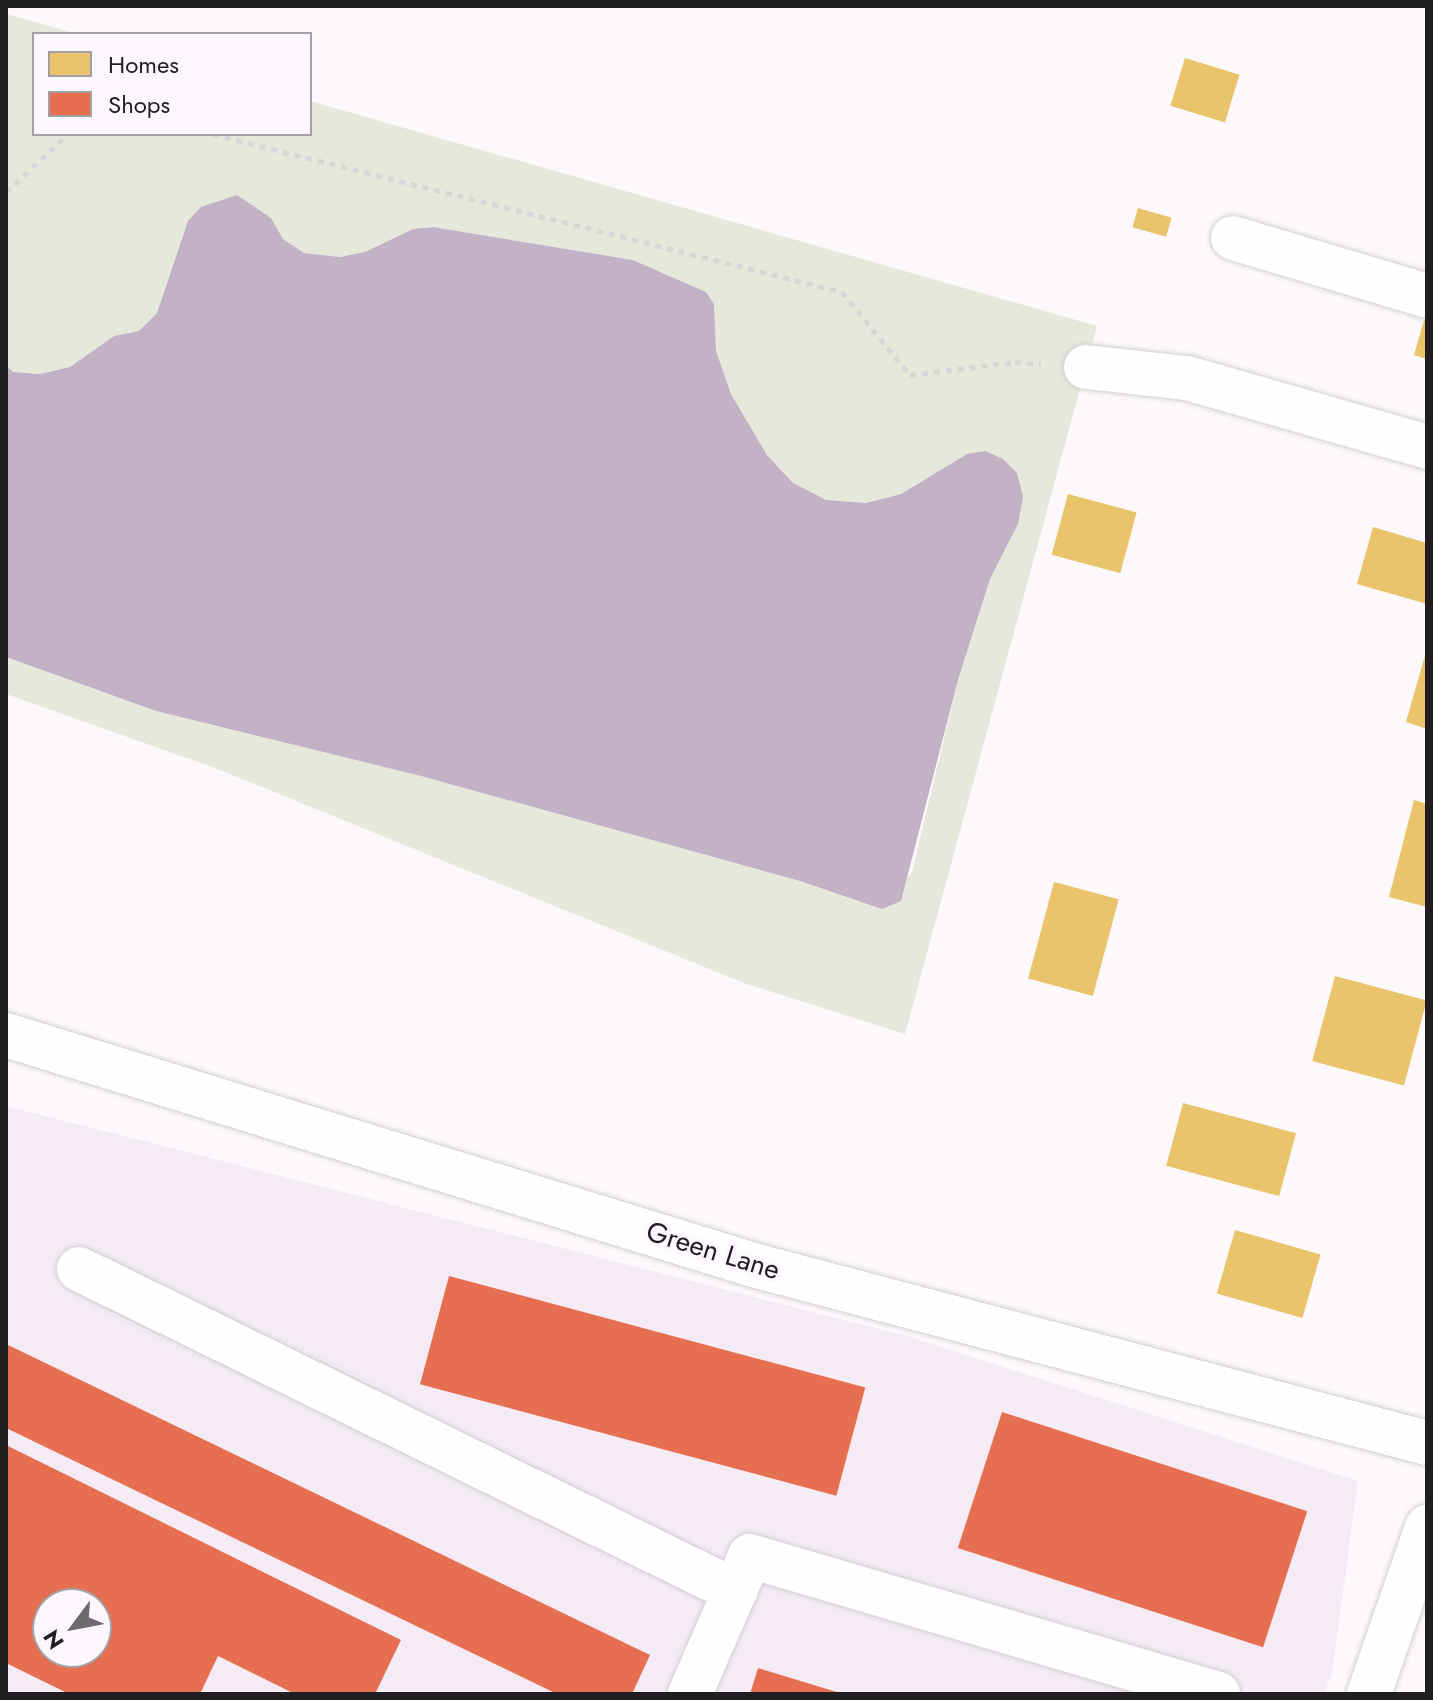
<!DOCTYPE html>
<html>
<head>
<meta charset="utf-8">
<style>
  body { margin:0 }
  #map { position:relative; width:1433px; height:1700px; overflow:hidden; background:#fcf8fc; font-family:Jost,sans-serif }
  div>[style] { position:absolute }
  .built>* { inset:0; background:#f4ebf4 }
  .green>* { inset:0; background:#e5e9db }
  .water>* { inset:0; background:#c3b1c5 }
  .homes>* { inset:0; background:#e9c46a; transform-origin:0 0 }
  .shops>* { inset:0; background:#e76f51; transform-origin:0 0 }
  .path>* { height:5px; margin-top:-2.5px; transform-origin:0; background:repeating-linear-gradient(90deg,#d7d7d7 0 6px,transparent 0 12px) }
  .roads { filter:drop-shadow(0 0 2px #d2cfd2) drop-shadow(0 0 2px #d2cfd2) }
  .minor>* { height:44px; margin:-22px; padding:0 22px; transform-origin:22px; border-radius:22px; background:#fffeff }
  span { translate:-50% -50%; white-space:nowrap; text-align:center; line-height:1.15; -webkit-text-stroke:8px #fdf7fd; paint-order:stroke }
  .street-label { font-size:28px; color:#201e20 }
  .frame { position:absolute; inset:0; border:8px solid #201e20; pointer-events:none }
  .legend { position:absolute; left:32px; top:32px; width:280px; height:104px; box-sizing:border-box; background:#fdf7fd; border:2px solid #a5a0a5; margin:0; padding:10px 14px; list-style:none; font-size:24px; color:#201e20 }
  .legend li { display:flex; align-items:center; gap:16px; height:40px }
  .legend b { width:40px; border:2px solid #a5a0a5 }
  .north { position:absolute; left:32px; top:1588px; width:80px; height:80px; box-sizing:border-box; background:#fdf7fd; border:2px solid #a5a0a5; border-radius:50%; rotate:238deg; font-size:22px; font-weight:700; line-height:32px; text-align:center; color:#201e20 }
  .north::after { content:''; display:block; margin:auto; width:28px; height:36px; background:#6d6a6d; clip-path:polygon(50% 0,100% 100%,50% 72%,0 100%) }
</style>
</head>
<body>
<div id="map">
  <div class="built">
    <i style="clip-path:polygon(evenodd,6px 1106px,907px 1336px,1358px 1481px,1332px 1673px,1324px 1694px,6px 1694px,6px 1106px,48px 1604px,96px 1604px,96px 1652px,48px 1652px,48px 1604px)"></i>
  </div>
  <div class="green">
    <i style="clip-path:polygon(6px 14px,77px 34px,34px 34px,34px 134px,310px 134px,310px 101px,1097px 326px,905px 1034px,744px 983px,215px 768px,6px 694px,6px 657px,156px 711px,421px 776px,800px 881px,883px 909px,912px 872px,958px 680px,990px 579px,1018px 524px,967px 454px,901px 494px,866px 503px,826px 501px,793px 483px,767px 455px,731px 394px,716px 351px,714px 304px,706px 292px,633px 260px,433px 227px,413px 229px,365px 252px,340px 257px,304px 253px,283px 239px,270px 218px,188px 221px,157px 313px,139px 331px,114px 336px,70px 367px,40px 374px,12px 372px,6px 365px)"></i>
  </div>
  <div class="water">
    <i style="clip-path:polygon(237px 195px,271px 218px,283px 239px,304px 253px,340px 257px,365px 252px,413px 229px,433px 227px,633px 260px,706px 292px,714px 304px,716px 351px,731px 394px,767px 455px,793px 483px,826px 500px,866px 503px,901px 494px,967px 454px,985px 451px,1003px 459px,1017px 473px,1023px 497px,1018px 524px,990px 579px,958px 680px,901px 901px,882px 909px,800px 881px,421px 776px,156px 711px,6px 657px,6px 365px,13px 372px,40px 374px,70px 367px,114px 336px,139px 331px,157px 313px,188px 221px,201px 207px)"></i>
  </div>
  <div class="homes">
    <i style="left:1185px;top:58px;width:57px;height:50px;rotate:17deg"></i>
    <i style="left:1138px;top:208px;width:35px;height:20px;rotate:16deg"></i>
    <i style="clip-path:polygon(1424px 320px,1427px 321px,1427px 359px,1414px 355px)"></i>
    <i style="left:1068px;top:494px;width:71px;height:63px;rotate:15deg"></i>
    <i style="clip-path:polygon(1373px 527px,1427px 543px,1427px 604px,1357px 584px)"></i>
    <i style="clip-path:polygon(1426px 652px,1427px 652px,1427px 729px,1406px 722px)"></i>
    <i style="clip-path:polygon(1414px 800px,1427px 804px,1427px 907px,1389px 897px)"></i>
    <i style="left:1054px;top:882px;width:67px;height:100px;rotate:15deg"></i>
    <i style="left:1335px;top:976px;width:95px;height:88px;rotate:15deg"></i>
    <i style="left:1183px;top:1103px;width:117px;height:65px;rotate:15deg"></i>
    <i style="left:1235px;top:1230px;width:89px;height:66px;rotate:16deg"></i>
  </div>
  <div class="shops">
    <i style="left:449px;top:1276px;width:431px;height:112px;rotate:15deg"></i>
    <i style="clip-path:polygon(6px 1344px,650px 1655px,632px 1694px,557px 1694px,6px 1428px)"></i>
    <i style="left:1002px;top:1412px;width:321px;height:143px;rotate:18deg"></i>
    <i style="clip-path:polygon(evenodd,6px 1445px,401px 1640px,375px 1694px,295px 1694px,218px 1656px,200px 1694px,69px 1694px,6px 1663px,6px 1445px,48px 1604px,96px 1604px,96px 1652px,48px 1652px,48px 1604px)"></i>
    <i style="clip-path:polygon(758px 1668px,840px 1693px,840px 1694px,750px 1694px)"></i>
  </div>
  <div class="path">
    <i style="left:213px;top:134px;width:649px;rotate:14.1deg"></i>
    <i style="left:842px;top:292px;width:107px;rotate:50.7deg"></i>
    <i style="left:910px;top:375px;width:106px;rotate:-7.1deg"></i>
    <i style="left:1015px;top:362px;width:26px;rotate:4deg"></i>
    <i style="left:6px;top:192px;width:85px;rotate:-43.1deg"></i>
  </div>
  <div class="roads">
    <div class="minor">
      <i style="left:1233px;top:238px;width:202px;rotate:16.6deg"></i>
      <i style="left:1086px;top:367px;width:102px;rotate:6.2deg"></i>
      <i style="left:1187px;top:378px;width:250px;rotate:16deg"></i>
      <i style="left:6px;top:1035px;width:786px;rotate:17.1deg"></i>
      <i style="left:757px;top:1266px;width:693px;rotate:14.8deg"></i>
      <i style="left:79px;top:1269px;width:731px;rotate:26.14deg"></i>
      <i style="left:690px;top:1694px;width:150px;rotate:-66.5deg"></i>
      <i style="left:750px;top:1556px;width:488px;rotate:16.4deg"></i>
      <i style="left:1369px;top:1694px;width:177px;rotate:-70.8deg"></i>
    </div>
  </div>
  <div class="street-label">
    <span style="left:713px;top:1251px;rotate:17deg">Green Lane</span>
  </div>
  <div class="frame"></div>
  <ul class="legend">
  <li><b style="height:22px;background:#e9c46a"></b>Homes</li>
  <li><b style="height:22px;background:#e76f51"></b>Shops</li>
  </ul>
  <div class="north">N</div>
</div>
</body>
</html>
